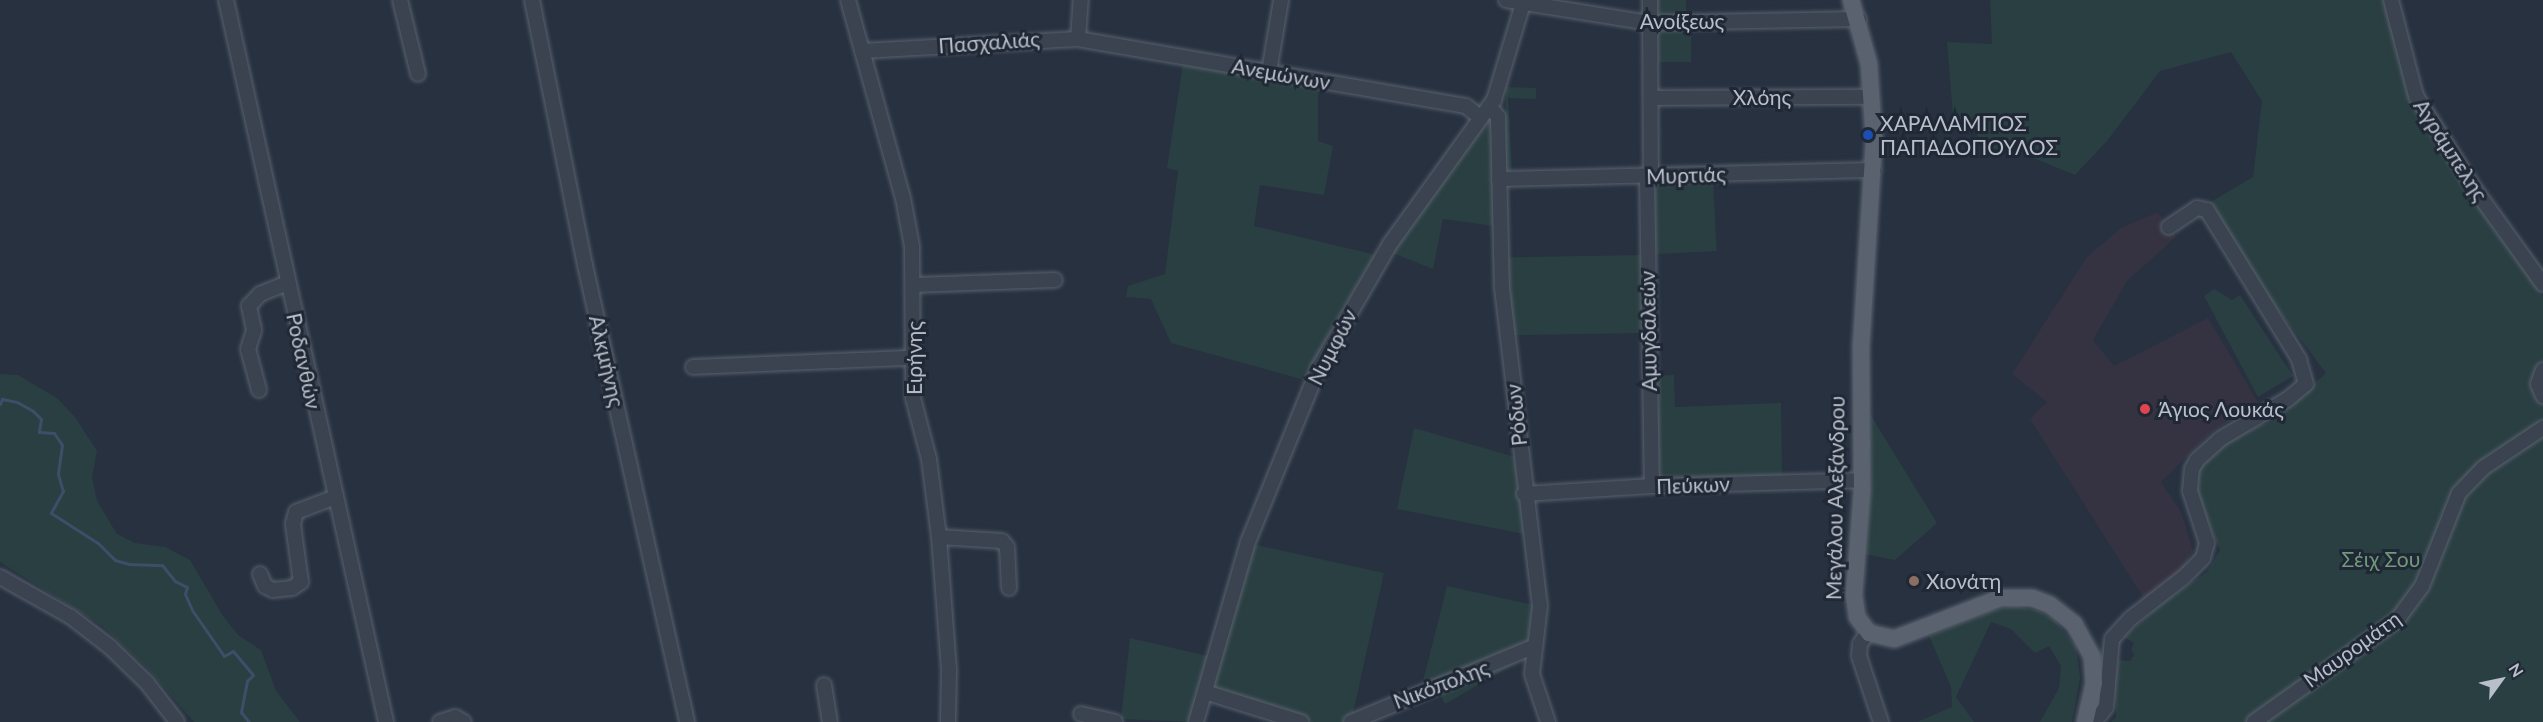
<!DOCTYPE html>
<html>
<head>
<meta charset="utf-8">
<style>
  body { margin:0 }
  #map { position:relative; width:2543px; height:722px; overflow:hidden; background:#273140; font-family:Lato,sans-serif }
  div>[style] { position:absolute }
  .medical>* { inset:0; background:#353341 }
  .green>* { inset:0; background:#2a3f42; transform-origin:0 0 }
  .stream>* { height:3px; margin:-1.5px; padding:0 1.5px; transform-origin:1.5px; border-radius:1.5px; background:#3e4e68 }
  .roads { filter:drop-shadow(0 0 2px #59616d) drop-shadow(0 0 2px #59616d) }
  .minor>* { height:14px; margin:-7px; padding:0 7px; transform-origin:7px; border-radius:7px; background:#3b4350 }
  .major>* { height:16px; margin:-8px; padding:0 8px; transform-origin:8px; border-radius:8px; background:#5a6270 }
  .dots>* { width:16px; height:16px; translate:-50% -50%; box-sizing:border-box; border:3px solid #202835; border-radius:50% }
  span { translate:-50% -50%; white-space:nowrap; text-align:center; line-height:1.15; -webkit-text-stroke:6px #202835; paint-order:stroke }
  .street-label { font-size:21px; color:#b8bfca }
  .poi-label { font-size:21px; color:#b8bfca }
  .left { translate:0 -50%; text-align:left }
  .park-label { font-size:21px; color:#709a7b }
  .north { position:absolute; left:2471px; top:650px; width:60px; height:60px; -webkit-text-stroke:4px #202835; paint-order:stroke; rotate:57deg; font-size:16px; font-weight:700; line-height:24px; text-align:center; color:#b8bfca }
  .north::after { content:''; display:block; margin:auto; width:21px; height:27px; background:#b8bfca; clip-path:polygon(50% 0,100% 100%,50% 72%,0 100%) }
</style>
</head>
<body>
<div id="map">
  <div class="medical">
    <i style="clip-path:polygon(2158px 212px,2176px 237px,2127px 281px,2093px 340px,2114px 366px,2208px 318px,2259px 404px,2213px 431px,2161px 482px,2182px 514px,2193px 551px,2183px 569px,2145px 600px,2030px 419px,2047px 402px,2012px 374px,2087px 257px,2121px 228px)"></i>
  </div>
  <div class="green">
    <i style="left:1656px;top:0;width:30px;height:15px"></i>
    <i style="clip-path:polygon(1990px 0,2385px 0,2418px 111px,2489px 217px,2534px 274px,2543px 297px,2543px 722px,2111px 722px,2116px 717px,2115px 681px,2119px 660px,2130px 661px,2134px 655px,2131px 649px,2134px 643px,2124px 637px,2162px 603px,2207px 572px,2220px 550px,2196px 495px,2195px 472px,2227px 438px,2273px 421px,2326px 373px,2254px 278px,2209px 203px,2253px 177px,2262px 101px,2231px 52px,2160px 71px,2107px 141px,2075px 175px,2011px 149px,1985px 149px,1974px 129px,1954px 128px,1947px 42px,1992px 44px)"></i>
    <i style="left:1658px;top:30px;width:33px;height:32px"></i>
    <i style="clip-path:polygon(1183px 64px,1318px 88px,1318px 141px,1333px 146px,1324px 195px,1260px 185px,1254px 226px,1376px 255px,1330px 329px,1308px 381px,1171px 343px,1151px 299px,1126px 297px,1128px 286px,1165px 274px,1178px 171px,1167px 168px)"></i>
    <i style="clip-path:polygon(1506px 87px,1536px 88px,1536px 99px,1508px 98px,1512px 173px,1504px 173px)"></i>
    <i style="clip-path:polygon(1487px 118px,1492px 118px,1494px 226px,1443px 219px,1433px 269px,1390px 252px)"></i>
    <i style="left:1713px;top:180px;width:71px;height:61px;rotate:87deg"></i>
    <i style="left:1643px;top:255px;width:78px;height:137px;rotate:89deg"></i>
    <i style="clip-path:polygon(2214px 289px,2232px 300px,2240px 295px,2293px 376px,2258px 397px,2204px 296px)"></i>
    <i style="clip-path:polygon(0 374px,18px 375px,57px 398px,75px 417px,97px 451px,92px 477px,97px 501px,117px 534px,135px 543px,165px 547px,190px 560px,223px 616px,238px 635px,261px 650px,276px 691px,300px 722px,194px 722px,147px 668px,102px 626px,0 562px)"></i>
    <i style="clip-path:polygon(1674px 375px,1675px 407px,1781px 403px,1782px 477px,1656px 480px,1655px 376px)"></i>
    <i style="clip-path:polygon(1870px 414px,1937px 523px,1895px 560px,1864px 554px)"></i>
    <i style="clip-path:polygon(1414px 428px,1515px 457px,1524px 534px,1397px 509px)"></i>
    <i style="clip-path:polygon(1252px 544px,1384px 573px,1352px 718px,1343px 722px,1312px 722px,1209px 691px)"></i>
    <i style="clip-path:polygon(1447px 586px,1534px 605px,1528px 656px,1445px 704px,1434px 684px,1422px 685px)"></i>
    <i style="clip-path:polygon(2015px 606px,2040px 611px,2056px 621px,2076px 647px,2080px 678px,2072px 722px,2040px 722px,2059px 688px,2061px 666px,2049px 646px,2035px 653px,2011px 629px,1991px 622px,1956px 697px,1974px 722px,1917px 722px,1952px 707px,1951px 687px,1929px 636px,1989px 610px)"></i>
    <i style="clip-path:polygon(1130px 638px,1212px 657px,1192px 722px,1121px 719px)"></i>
  </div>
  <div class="stream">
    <i style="left:0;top:404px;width:5px;rotate:-68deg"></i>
    <i style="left:2px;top:399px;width:15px;rotate:11deg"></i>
    <i style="left:17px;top:402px;width:18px;rotate:29deg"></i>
    <i style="left:33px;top:411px;width:11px;rotate:45deg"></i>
    <i style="left:41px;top:419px;width:13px;rotate:99deg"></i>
    <i style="left:39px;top:432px;width:15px;rotate:4deg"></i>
    <i style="left:54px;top:433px;width:14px;rotate:56deg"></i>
    <i style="left:62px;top:445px;width:29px;rotate:98deg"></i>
    <i style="left:58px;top:474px;width:18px;rotate:74deg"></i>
    <i style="left:63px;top:491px;width:25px;rotate:119deg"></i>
    <i style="left:51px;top:513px;width:56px;rotate:32.6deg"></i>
    <i style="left:98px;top:543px;width:24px;rotate:45deg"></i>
    <i style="left:115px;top:560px;width:15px;rotate:16deg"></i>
    <i style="left:129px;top:564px;width:33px;rotate:2deg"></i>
    <i style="left:162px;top:565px;width:21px;rotate:51deg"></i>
    <i style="left:175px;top:581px;width:13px;rotate:27deg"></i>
    <i style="left:187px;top:587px;width:7px;rotate:106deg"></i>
    <i style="left:185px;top:594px;width:17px;rotate:66deg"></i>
    <i style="left:192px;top:610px;width:56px;rotate:55.2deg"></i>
    <i style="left:224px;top:656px;width:10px;rotate:-29deg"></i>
    <i style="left:233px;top:651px;width:31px;rotate:50deg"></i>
    <i style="left:253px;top:675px;width:8px;rotate:135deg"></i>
    <i style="left:247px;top:681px;width:32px;rotate:101deg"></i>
    <i style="left:241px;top:712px;width:13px;rotate:51deg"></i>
  </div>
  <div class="roads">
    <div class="minor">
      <i style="left:226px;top:0;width:740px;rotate:77.5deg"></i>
      <i style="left:400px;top:0;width:76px;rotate:76.3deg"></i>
      <i style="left:532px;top:0;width:270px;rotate:78.7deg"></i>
      <i style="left:585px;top:265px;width:468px;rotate:77.4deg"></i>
      <i style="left:848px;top:0;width:205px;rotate:74.5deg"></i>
      <i style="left:903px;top:198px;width:49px;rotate:79.4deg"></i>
      <i style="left:912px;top:246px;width:152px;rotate:89.6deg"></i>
      <i style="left:913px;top:398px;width:63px;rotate:75.3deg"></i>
      <i style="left:929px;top:459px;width:79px;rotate:82.7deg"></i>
      <i style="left:939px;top:537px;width:132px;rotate:85.7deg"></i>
      <i style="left:949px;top:669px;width:53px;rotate:91.1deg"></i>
      <i style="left:1506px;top:0;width:146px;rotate:9.1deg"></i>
      <i style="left:1650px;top:23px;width:209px;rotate:-1.1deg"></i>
      <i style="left:1650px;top:0;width:176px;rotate:89.7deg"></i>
      <i style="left:2391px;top:0;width:99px;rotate:75.4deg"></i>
      <i style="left:2416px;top:96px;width:109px;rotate:57.8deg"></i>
      <i style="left:2474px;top:188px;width:118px;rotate:54.3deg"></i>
      <i style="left:1078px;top:39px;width:394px;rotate:9.8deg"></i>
      <i style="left:1466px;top:106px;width:19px;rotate:39deg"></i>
      <i style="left:862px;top:51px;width:216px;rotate:-3.2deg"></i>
      <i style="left:1078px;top:39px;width:39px;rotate:-86deg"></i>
      <i style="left:1269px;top:72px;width:73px;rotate:-80.5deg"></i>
      <i style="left:1651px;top:98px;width:221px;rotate:-0.3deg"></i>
      <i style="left:1490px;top:107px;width:13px;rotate:51deg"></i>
      <i style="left:1498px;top:117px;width:171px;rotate:88.7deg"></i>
      <i style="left:1502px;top:288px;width:320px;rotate:83.2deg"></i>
      <i style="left:1540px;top:606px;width:68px;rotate:96.7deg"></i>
      <i style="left:1532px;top:674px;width:51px;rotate:71.6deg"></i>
      <i style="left:1647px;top:176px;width:310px;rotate:89.1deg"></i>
      <i style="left:1499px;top:179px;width:375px;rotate:-1.4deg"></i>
      <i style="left:915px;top:285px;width:140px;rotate:-2deg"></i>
      <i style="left:693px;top:367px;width:218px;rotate:-2.4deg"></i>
      <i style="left:2543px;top:370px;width:15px;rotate:110deg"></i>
      <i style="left:2538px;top:384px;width:13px;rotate:67deg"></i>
      <i style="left:259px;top:390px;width:42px;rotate:-105deg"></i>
      <i style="left:248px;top:349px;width:20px;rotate:-72deg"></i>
      <i style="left:254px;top:330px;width:25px;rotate:-102deg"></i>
      <i style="left:249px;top:306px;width:16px;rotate:-47deg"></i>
      <i style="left:260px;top:294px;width:29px;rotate:-22deg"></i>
      <i style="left:1524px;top:494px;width:128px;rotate:-3.6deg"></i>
      <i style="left:1652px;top:486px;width:210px;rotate:-1.6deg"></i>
      <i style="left:939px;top:537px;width:63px;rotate:3.6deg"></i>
      <i style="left:1002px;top:541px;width:8px;rotate:50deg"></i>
      <i style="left:1007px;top:547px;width:41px;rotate:87.2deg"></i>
      <i style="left:260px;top:574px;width:13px;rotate:67deg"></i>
      <i style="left:265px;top:586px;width:9px;rotate:27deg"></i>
      <i style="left:273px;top:590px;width:19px;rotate:-6deg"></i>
      <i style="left:292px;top:588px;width:11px;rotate:-34deg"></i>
      <i style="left:301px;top:582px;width:59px;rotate:-97.9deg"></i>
      <i style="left:293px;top:524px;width:12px;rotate:-76deg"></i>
      <i style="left:296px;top:512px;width:42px;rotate:-21deg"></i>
      <i style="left:0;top:577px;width:81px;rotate:29.4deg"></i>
      <i style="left:71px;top:617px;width:49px;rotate:37.6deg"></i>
      <i style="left:110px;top:647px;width:52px;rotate:44.2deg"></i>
      <i style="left:147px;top:683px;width:49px;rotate:52.4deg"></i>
      <i style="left:1868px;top:632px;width:14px;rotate:124deg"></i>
      <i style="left:1860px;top:644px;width:12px;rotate:95deg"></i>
      <i style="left:1859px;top:656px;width:70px;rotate:71.6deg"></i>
      <i style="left:824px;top:685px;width:37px;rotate:81deg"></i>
      <i style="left:1205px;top:692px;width:101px;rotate:17.4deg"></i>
      <i style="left:1081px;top:714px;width:35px;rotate:13deg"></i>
      <i style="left:2087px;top:716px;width:13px;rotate:-4deg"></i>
      <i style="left:2100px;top:715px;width:10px;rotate:-53deg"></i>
      <i style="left:2106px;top:707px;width:68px;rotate:-85deg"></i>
      <i style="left:2112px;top:639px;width:27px;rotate:-48deg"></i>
      <i style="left:2130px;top:619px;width:68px;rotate:-37.9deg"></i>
      <i style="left:2184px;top:577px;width:27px;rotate:-45deg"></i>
      <i style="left:2203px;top:558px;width:16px;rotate:-75deg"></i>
      <i style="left:2207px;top:543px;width:55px;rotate:-108.1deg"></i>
      <i style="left:2190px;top:491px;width:22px;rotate:-85deg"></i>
      <i style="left:2192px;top:469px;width:10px;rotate:-61deg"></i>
      <i style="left:2197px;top:460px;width:31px;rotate:-42deg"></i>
      <i style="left:2220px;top:439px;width:79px;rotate:-30.5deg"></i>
      <i style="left:2288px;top:399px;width:23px;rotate:-40deg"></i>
      <i style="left:2306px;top:384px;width:26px;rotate:-106deg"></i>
      <i style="left:2299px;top:359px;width:175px;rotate:-121.7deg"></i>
      <i style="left:2207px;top:210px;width:10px;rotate:-169deg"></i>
      <i style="left:2197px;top:208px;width:34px;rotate:146deg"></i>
      <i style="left:440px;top:722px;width:16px;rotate:-18deg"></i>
      <i style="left:455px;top:717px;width:10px;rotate:29deg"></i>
      <i style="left:1196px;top:722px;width:187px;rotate:-73.9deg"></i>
      <i style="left:1248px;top:542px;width:189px;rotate:-67.9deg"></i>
      <i style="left:1319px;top:367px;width:142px;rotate:-60deg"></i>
      <i style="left:1390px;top:244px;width:178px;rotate:-54.2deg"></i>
      <i style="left:1494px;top:100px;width:104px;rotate:-73.3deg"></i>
      <i style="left:1351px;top:722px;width:197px;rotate:-22.4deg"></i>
      <i style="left:2254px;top:722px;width:176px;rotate:-35.5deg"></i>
      <i style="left:2397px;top:620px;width:42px;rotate:-53.7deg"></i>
      <i style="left:2422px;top:586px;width:100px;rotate:-68.3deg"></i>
      <i style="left:2459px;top:493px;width:35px;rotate:-46deg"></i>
      <i style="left:2483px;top:468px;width:72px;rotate:-33.7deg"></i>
    </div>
    <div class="major">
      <i style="left:1851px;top:0;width:66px;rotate:74.3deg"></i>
      <i style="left:1869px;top:64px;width:77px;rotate:86.3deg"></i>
      <i style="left:1874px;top:141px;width:205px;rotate:93.6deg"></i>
      <i style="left:1861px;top:346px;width:145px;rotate:89.6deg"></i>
      <i style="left:1862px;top:491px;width:104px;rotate:94.4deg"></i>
      <i style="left:1854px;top:595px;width:22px;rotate:82deg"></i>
      <i style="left:1857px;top:617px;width:20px;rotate:53deg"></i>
      <i style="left:1869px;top:633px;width:26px;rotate:13deg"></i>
      <i style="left:1894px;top:639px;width:114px;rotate:-21.1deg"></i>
      <i style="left:2000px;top:598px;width:32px"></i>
      <i style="left:2032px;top:598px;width:19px;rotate:21deg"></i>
      <i style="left:2050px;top:605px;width:31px;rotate:38deg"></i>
      <i style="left:2074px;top:624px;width:37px;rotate:61deg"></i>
      <i style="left:2092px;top:656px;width:27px;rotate:86deg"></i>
      <i style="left:2094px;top:683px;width:40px;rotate:103deg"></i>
    </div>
  </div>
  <div class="dots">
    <i style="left:1868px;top:135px;background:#1a4fb4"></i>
    <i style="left:2145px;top:409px;background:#e0444e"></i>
    <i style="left:1914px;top:581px;background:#8d6e63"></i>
  </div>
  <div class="street-label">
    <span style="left:1682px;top:21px">Ανοίξεως</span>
    <span style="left:989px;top:42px;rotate:-4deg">Πασχαλιάς</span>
    <span style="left:1281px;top:74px;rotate:10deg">Ανεμώνων</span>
    <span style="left:1762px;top:97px">Χλόης</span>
    <span style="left:2451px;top:150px;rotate:57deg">Αγράμπελης</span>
    <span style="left:1686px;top:175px;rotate:-2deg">Μυρτιάς</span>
    <span style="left:1648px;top:331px;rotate:-91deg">Αμυγδαλεών</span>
    <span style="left:1332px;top:347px;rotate:-63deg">Νυμφών</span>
    <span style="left:914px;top:358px;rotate:-90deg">Ειρήνης</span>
    <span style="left:304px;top:361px;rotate:78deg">Ροδανθών</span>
    <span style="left:607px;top:361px;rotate:77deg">Αλκμήνης</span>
    <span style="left:1516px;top:415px;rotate:-96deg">Ρόδων</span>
    <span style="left:1693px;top:485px;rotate:-2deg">Πεύκων</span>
    <span style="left:1835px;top:498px;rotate:-89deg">Μεγάλου Αλεξάνδρου</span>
    <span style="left:2352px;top:649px;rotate:-36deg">Μαυρομάτη</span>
    <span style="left:1441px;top:684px;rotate:-21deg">Νικόπολης</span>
  </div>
  <div class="poi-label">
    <span class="left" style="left:1880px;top:135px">ΧΑΡΑΛΑΜΠΟΣ<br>ΠΑΠΑΔΟΠΟΥΛΟΣ</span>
    <span class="left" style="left:2158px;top:409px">Άγιος Λουκάς</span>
    <span class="left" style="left:1926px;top:581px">Χιονάτη</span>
  </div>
  <div class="park-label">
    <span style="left:2381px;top:559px">Σέιχ Σου</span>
  </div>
  <div class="north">N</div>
</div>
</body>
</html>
